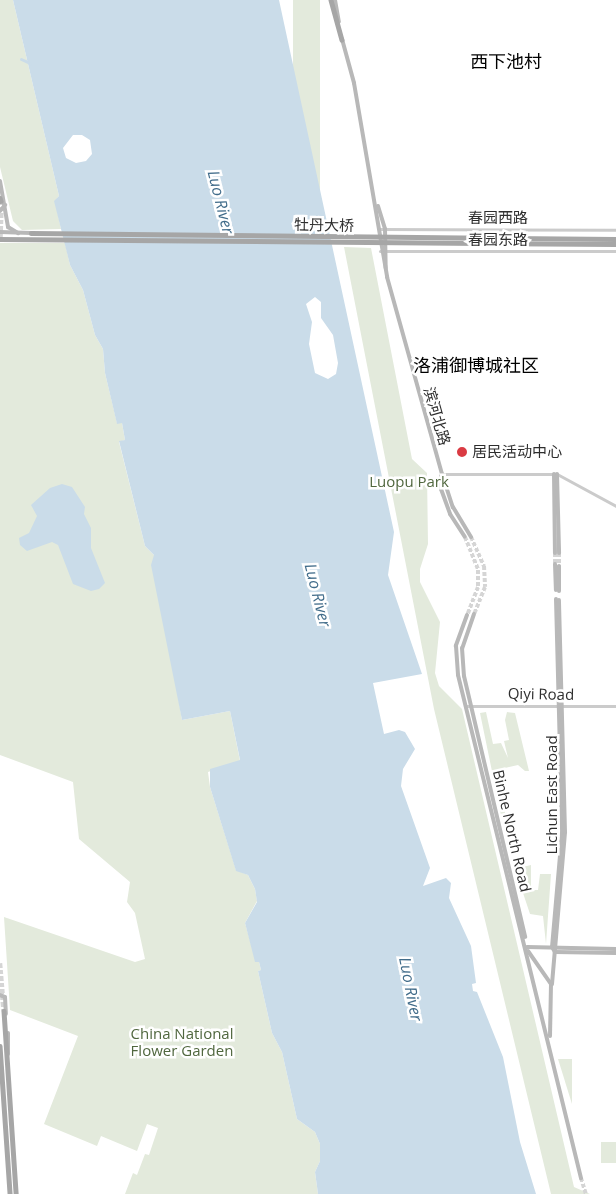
<!DOCTYPE html>
<html>
<head>
<meta charset="utf-8">
<style>
  body { margin:0 }
  #map { position:relative; width:616px; height:1194px; overflow:hidden; background:#fff; font-family:"Open Sans","Noto Sans SC",sans-serif }
  div>[style] { position:absolute }
  .green>* { inset:0; background:#e3eadc; transform-origin:0 0 }
  .water>* { inset:0; background:#cadce9 }
  .canal>* { height:3px; margin:-1.5px; padding:0 1.5px; transform-origin:1.5px; border-radius:1.5px; background:#cadce9 }
  .secondary-tunnel>* { height:4px; margin-top:-2px; transform-origin:0; background:repeating-linear-gradient(90deg,#d5d5d5 0 4px,transparent 0 6px) }
  .primary-tunnel>* { height:4.5px; margin-top:-2.25px; transform-origin:0; background:repeating-linear-gradient(90deg,#d5d5d5 0 4.5px,transparent 0 6.5px) }
  .tertiary>* { height:3px; margin:-1.5px; padding:0 1.5px; transform-origin:1.5px; border-radius:1.5px; background:#cbcbcb }
  .secondary>* { height:4px; margin:-2px; padding:0 2px; transform-origin:2px; border-radius:2px; background:#b8b8b8 }
  .primary>* { height:4.5px; margin:-2.25px; padding:0 2.25px; transform-origin:2.25px; border-radius:2.25px; background:#a6a6a6 }
  .dots>* { width:14px; height:14px; translate:-50% -50%; box-sizing:border-box; border:2px solid #fff; border-radius:50% }
  span { translate:-50% -50%; white-space:nowrap; text-align:center; line-height:1.15; -webkit-text-stroke:5px #fff; paint-order:stroke }
  .street-label { font-size:15px; color:#2e2e2e }
  .poi-label { font-size:15px; color:#2e2e2e }
  .left { translate:0 -50%; text-align:left }
  .park-label { font-size:15px; color:#50673e }
  .water-label { font-size:16px; color:#416c8a; font-style:italic }
  .quarter-label { font-size:18px; color:#000 }
</style>
</head>
<body>
<div id="map">
  <div class="green">
    <i style="clip-path:polygon(0 0,13px 0,59px 196px,55px 201px,61px 229px,22px 230px,13px 221px,0 167px)"></i>
    <i style="left:293px;top:0;width:27px;height:236px"></i>
    <i style="clip-path:polygon(0 243px,65px 243px,70px 265px,83px 290px,95px 335px,103px 349px,105px 373px,117px 423px,122px 423px,125px 440px,119px 442px,145px 546px,154px 555px,182px 720px,230px 711px,240px 761px,208px 772px,210px 787px,236px 870px,248px 875px,255px 889px,257px 901px,245px 923px,256px 962px,259px 962px,261px 970px,258px 971px,272px 1033px,282px 1052px,297px 1119px,315px 1132px,320px 1144px,320px 1161px,315px 1172px,318px 1194px,125px 1194px,133px 1173px,137px 1175px,145px 1154px,149px 1155px,158px 1128px,147px 1124px,137px 1151px,101px 1136px,97px 1146px,44px 1124px,78px 1036px,10px 1010px,4px 917px,135px 962px,145px 959px,135px 913px,127px 902px,130px 882px,79px 839px,73px 782px,0 755px)"></i>
    <i style="clip-path:polygon(344px 247px,371px 248px,412px 459px,427px 473px,428px 544px,420px 569px,420px 582px,440px 622px,435px 673px,439px 686px,462px 709px,574px 1187px,590px 1194px,551px 1194px,434px 709px)"></i>
    <i style="clip-path:polygon(486px 712px,493px 744px,501px 743px,508px 758px,504px 741px,509px 740px,505px 720px,507px 712px,515px 713px,529px 771px,525px 771px,518px 765px,505px 768px,498px 776px,505px 813px,501px 815px,480px 713px)"></i>
    <i style="clip-path:polygon(531px 865px,531px 890px,538px 890px,540px 874px,551px 874px,546px 944px,543px 916px,530px 914px,515px 869px)"></i>
    <i style="clip-path:polygon(558px 1059px,572px 1059px,572px 1104px)"></i>
    <i style="left:601px;top:1142px;width:15px;height:21px"></i>
  </div>
  <div class="water">
    <i style="clip-path:polygon(evenodd,13px 0,279px 0,394px 532px,388px 575px,422px 674px,373px 683px,384px 734px,399px 730px,405px 732px,415px 749px,403px 769px,401px 786px,430px 868px,423px 886px,446px 878px,451px 883px,449px 898px,471px 946px,476px 983px,472px 984px,473px 991px,477px 992px,503px 1057px,520px 1142px,536px 1194px,318px 1194px,315px 1172px,320px 1161px,320px 1144px,315px 1132px,297px 1119px,282px 1052px,272px 1033px,258px 971px,261px 970px,259px 962px,255px 962px,245px 923px,257px 902px,255px 889px,248px 875px,236px 871px,210px 787px,210px 769px,240px 760px,230px 711px,182px 720px,151px 565px,154px 555px,145px 546px,119px 441px,125px 440px,122px 423px,117px 424px,105px 373px,103px 349px,95px 335px,83px 290px,70px 265px,54px 201px,59px 196px,13px 0,73px 135px,82px 135px,90px 140px,92px 154px,86px 161px,76px 163px,66px 158px,63px 148px,73px 135px,13px 0,315px 297px,321px 302px,321px 318px,333px 335px,338px 363px,336px 374px,328px 379px,315px 373px,309px 344px,312px 322px,306px 304px,315px 297px)"></i>
    <i style="clip-path:polygon(62px 484px,72px 487px,85px 507px,84px 514px,91px 528px,91px 548px,105px 583px,99px 589px,91px 591px,73px 584px,58px 545px,52px 542px,27px 551px,20px 545px,19px 538px,29px 533px,37px 516px,31px 505px,50px 488px)"></i>
  </div>
  <div class="canal">
    <i style="left:21px;top:59px;width:10px;rotate:24deg"></i>
  </div>
  <div class="secondary-tunnel">
    <i style="left:465px;top:537px;width:35px;rotate:68deg"></i>
    <i style="left:478px;top:570px;width:17px;rotate:90deg"></i>
    <i style="left:478px;top:587px;width:30px;rotate:111deg"></i>
    <i style="left:471px;top:537px;width:32px;rotate:66deg"></i>
    <i style="left:484px;top:566px;width:21px;rotate:87deg"></i>
    <i style="left:485px;top:587px;width:29px;rotate:112deg"></i>
    <i style="left:555px;top:553px;width:11px;rotate:90deg"></i>
    <i style="left:559px;top:553px;width:13px;rotate:90deg"></i>
    <i style="left:581px;top:1178px;width:17px;rotate:73deg"></i>
  </div>
  <div class="primary-tunnel">
    <i style="left:0;top:237px;width:36px;rotate:-88deg"></i>
    <i style="left:0;top:963px;width:48px;rotate:85.2deg"></i>
  </div>
  <div class="tertiary">
    <i style="left:379px;top:229px;width:237px;rotate:0.2deg"></i>
    <i style="left:380px;top:251px;width:236px"></i>
    <i style="left:442px;top:474px;width:115px"></i>
    <i style="left:557px;top:474px;width:67px;rotate:28.5deg"></i>
    <i style="left:465px;top:706px;width:151px"></i>
  </div>
  <div class="secondary">
    <i style="left:335px;top:0;width:22px;rotate:80deg"></i>
    <i style="left:342px;top:39px;width:46px;rotate:74.7deg"></i>
    <i style="left:354px;top:83px;width:197px;rotate:80.3deg"></i>
    <i style="left:387px;top:277px;width:205px;rotate:74.4deg"></i>
    <i style="left:442px;top:474px;width:35px;rotate:72deg"></i>
    <i style="left:453px;top:507px;width:35px;rotate:59deg"></i>
    <i style="left:0;top:181px;width:47px;rotate:80.1deg"></i>
    <i style="left:8px;top:227px;width:12px;rotate:31deg"></i>
    <i style="left:378px;top:206px;width:24px;rotate:73deg"></i>
    <i style="left:385px;top:229px;width:39px;rotate:89deg"></i>
    <i style="left:0;top:211px;width:8px;rotate:-50deg"></i>
    <i style="left:0;top:232px;width:31px;rotate:2deg"></i>
    <i style="left:554px;top:474px;width:79px;rotate:89.3deg"></i>
    <i style="left:557px;top:474px;width:79px;rotate:88.5deg"></i>
    <i style="left:441px;top:476px;width:13px;rotate:90deg"></i>
    <i style="left:441px;top:489px;width:27px;rotate:70deg"></i>
    <i style="left:450px;top:514px;width:27px;rotate:57deg"></i>
    <i style="left:555px;top:564px;width:26px;rotate:88deg"></i>
    <i style="left:559px;top:566px;width:25px;rotate:90deg"></i>
    <i style="left:556px;top:599px;width:234px;rotate:88.5deg"></i>
    <i style="left:562px;top:833px;width:114px;rotate:95deg"></i>
    <i style="left:552px;top:947px;width:6px;rotate:59deg"></i>
    <i style="left:555px;top:952px;width:61px;rotate:0.9deg"></i>
    <i style="left:474px;top:614px;width:36px;rotate:109deg"></i>
    <i style="left:462px;top:648px;width:28px;rotate:86deg"></i>
    <i style="left:464px;top:676px;width:268px;rotate:76.8deg"></i>
    <i style="left:467px;top:615px;width:33px;rotate:110deg"></i>
    <i style="left:456px;top:646px;width:29px;rotate:86deg"></i>
    <i style="left:458px;top:675px;width:518px;rotate:76.26deg"></i>
    <i style="left:527px;top:947px;width:89px;rotate:1.3deg"></i>
    <i style="left:528px;top:951px;width:40px;rotate:55.1deg"></i>
    <i style="left:551px;top:984px;width:52px;rotate:91.1deg"></i>
    <i style="left:552px;top:984px;width:153px;rotate:-85.1deg"></i>
    <i style="left:565px;top:832px;width:232px;rotate:-91.5deg"></i>
    <i style="left:0;top:995px;width:5px;rotate:22deg"></i>
    <i style="left:5px;top:997px;width:17px;rotate:87deg"></i>
    <i style="left:8px;top:1033px;width:21px;rotate:90deg"></i>
  </div>
  <div class="primary">
    <i style="left:331px;top:0;width:41px;rotate:74.6deg"></i>
    <i style="left:0;top:198px;width:3px;rotate:72deg"></i>
    <i style="left:31px;top:233px;width:585px;rotate:0.59deg"></i>
    <i style="left:0;top:239px;width:616px;rotate:0.47deg"></i>
    <i style="left:4px;top:1011px;width:183px;rotate:86.2deg"></i>
    <i style="left:0;top:1046px;width:148px;rotate:86.1deg"></i>
  </div>
  <div class="dots">
    <i style="left:462px;top:452px;background:#da3b43"></i>
  </div>
  <div class="street-label">
    <span style="left:498px;top:218px">春园西路</span>
    <span style="left:324px;top:225px;rotate:1deg">牡丹大桥</span>
    <span style="left:498px;top:240px">春园东路</span>
    <span style="left:437px;top:416px;rotate:74deg">滨河北路</span>
    <span style="left:541px;top:694px;rotate:1deg">Qiyi Road</span>
    <span style="left:552px;top:795px;rotate:-90deg">Lichun East Road</span>
    <span style="left:512px;top:831px;rotate:77deg">Binhe North Road</span>
  </div>
  <div class="poi-label">
    <span class="left" style="left:472px;top:452px">居民活动中心</span>
  </div>
  <div class="park-label">
    <span style="left:409px;top:482px">Luopu Park</span>
    <span style="left:182px;top:1042px">China National<br>Flower Garden</span>
  </div>
  <div class="water-label">
    <span style="left:221px;top:202px;rotate:76deg">Luo River</span>
    <span style="left:318px;top:595px;rotate:76deg">Luo River</span>
    <span style="left:411px;top:989px;rotate:79deg">Luo River</span>
  </div>
  <div class="quarter-label">
    <span style="left:506px;top:61px">西下池村</span>
    <span style="left:476px;top:365px">洛浦御博城社区</span>
  </div>
</div>
</body>
</html>
